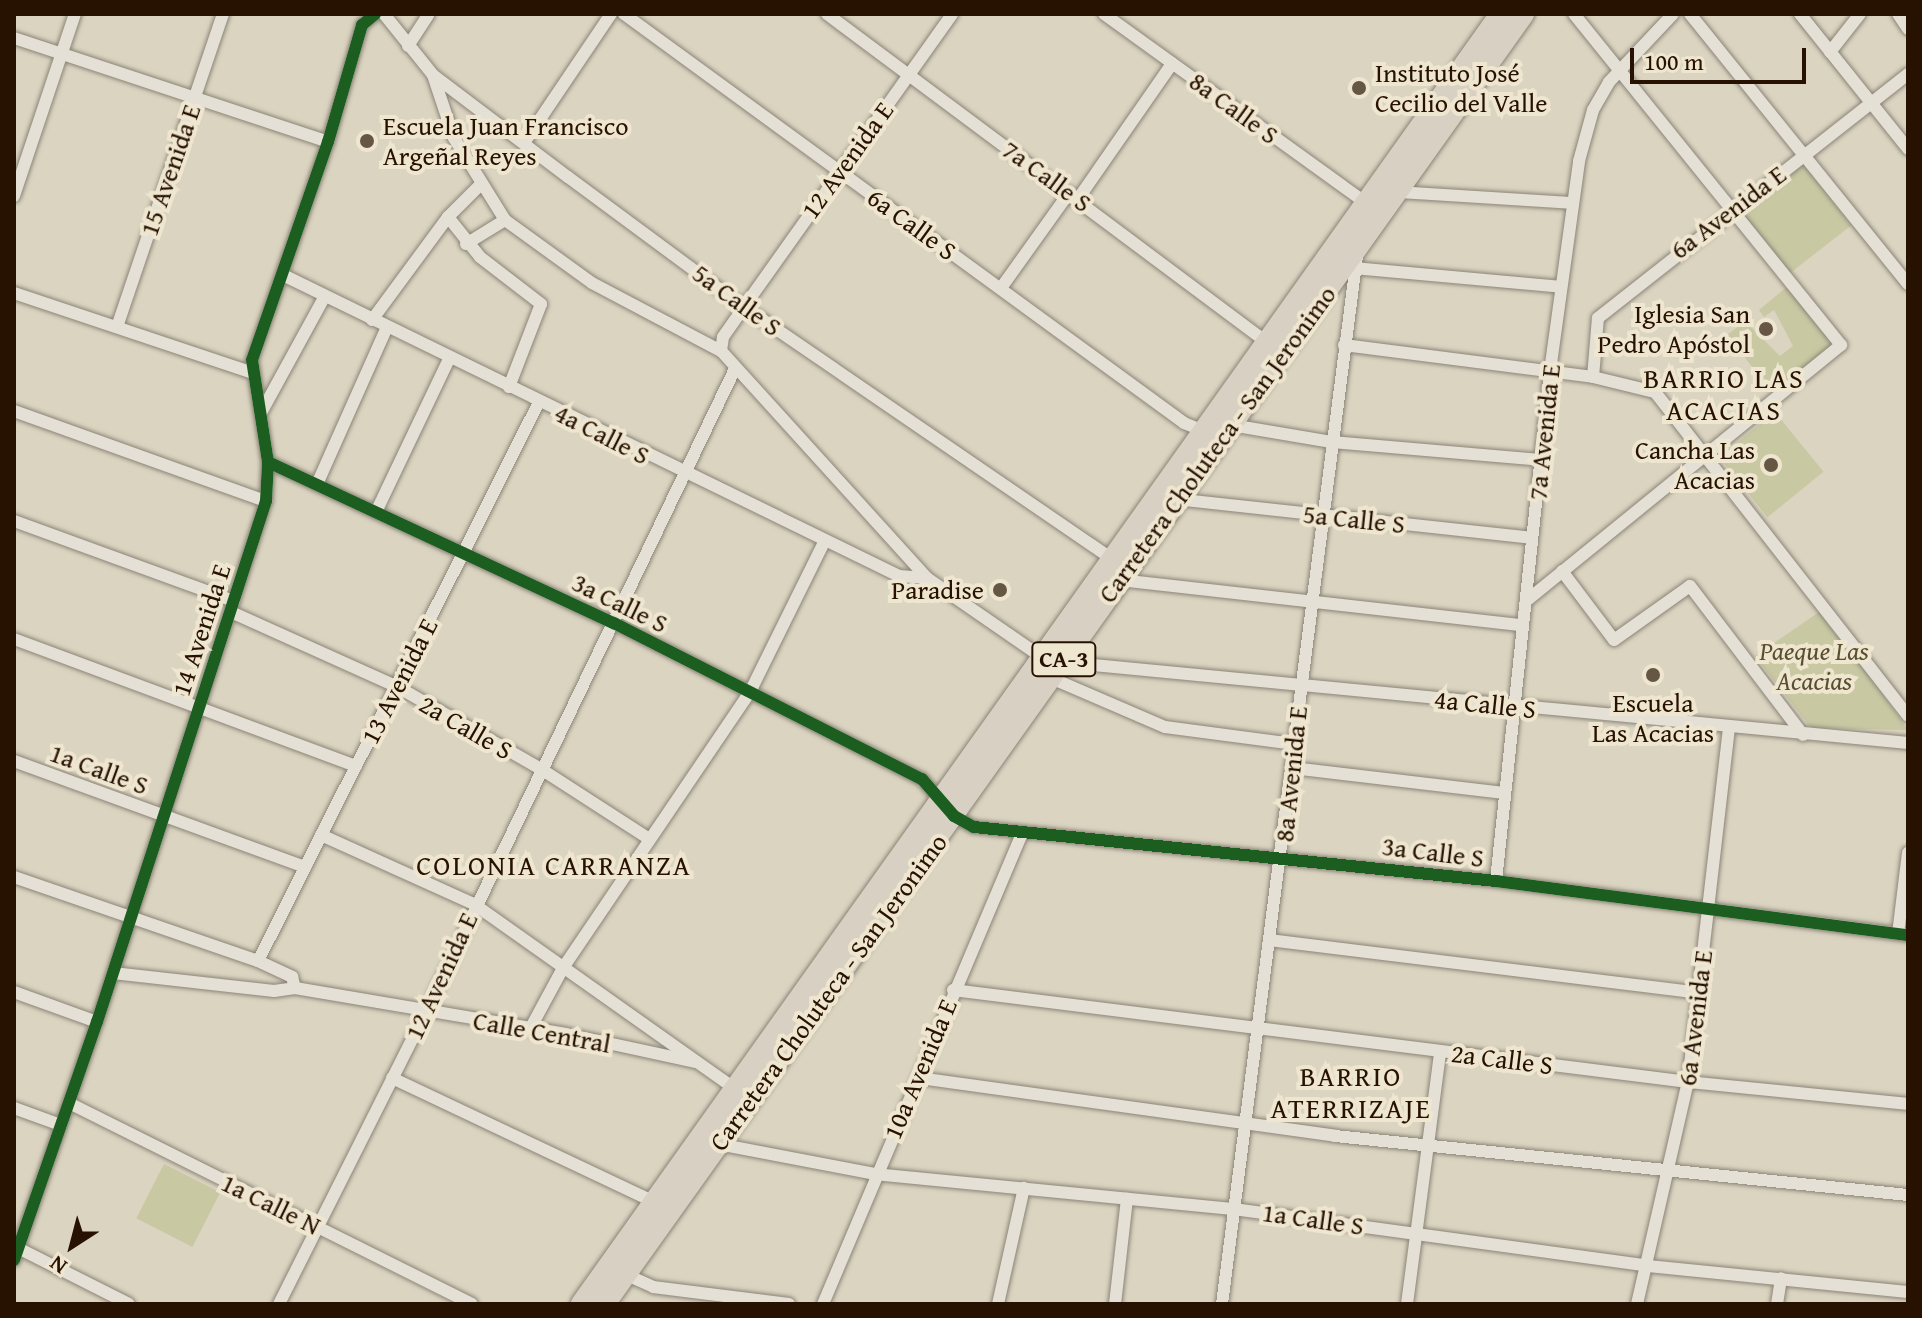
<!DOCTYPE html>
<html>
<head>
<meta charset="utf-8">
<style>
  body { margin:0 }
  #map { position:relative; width:1922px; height:1318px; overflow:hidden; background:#dbd4c1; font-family:"Gentium Book Plus",serif }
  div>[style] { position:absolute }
  .green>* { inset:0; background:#c8c8a3; transform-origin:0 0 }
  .roads { filter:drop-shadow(0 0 2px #8b8477) drop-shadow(0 0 2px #8b8477) }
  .street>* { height:12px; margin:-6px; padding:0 6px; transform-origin:6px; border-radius:6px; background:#e4e0d6 }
  .highway>* { height:22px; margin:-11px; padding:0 11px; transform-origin:11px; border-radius:11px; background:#d8d0c2 }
  .cycleway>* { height:12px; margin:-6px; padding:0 6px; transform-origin:6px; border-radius:6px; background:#1b5e20 }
  .dots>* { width:22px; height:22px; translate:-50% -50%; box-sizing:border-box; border:4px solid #efe6d0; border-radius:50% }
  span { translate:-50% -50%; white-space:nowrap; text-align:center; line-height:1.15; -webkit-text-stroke:8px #efe6d0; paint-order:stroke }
  .shield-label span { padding:2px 6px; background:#efe6d0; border:2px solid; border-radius:6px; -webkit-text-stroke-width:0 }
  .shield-label { font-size:24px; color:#271201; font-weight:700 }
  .poi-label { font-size:26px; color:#271201 }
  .left { translate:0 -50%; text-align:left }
  .right { translate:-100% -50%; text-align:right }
  .street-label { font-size:26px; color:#271201 }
  .park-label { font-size:26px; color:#5a4e31; font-style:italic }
  .neighbourhood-label { font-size:28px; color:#271201; letter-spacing:2px }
  .frame { position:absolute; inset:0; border:16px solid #271201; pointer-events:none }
  .north { position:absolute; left:32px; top:1206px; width:80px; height:80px; -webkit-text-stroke:6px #efe6d0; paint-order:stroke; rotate:216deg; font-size:22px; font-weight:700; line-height:32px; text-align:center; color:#271201 }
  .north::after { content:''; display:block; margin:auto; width:28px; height:36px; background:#271201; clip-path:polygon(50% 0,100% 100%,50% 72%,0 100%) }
  .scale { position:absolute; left:1630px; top:48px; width:176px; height:36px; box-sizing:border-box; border:4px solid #271201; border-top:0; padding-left:10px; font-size:24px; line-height:28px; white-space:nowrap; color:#271201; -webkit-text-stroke:6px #efe6d0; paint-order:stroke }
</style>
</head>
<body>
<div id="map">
  <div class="green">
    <i style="left:1803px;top:164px;width:78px;height:78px;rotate:52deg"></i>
    <i style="clip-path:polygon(1789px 285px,1835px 345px,1776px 397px,1727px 335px,1745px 321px,1780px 356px,1793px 346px,1774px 310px,1764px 317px,1759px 310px)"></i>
    <i style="left:1775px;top:412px;width:77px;height:72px;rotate:51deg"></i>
    <i style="clip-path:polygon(1822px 610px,1908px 730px,1811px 728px,1755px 656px)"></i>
    <i style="left:164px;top:1164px;width:63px;height:61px;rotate:27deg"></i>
  </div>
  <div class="roads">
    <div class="street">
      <i style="left:384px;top:14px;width:78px;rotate:51.2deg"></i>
      <i style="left:433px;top:75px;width:169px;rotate:37.1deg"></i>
      <i style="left:568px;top:177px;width:219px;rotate:36.5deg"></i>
      <i style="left:744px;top:307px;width:446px;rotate:34.4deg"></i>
      <i style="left:624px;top:14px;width:693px;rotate:36.14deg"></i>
      <i style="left:1184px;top:423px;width:18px;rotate:22deg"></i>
      <i style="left:827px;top:14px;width:547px;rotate:36.74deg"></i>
      <i style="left:1104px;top:14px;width:322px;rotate:35.8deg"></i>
      <i style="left:1690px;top:14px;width:347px;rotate:51.1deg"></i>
      <i style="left:1800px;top:14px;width:173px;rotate:51.3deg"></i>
      <i style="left:1898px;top:14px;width:18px;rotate:56deg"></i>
      <i style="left:14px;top:38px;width:331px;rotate:18.3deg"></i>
      <i style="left:408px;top:46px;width:38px;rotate:-57deg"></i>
      <i style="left:1830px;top:52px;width:48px;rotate:-51.7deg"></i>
      <i style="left:433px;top:75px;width:66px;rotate:71.6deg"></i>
      <i style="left:454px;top:138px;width:97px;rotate:58.1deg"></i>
      <i style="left:505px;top:220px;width:107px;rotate:35.9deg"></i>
      <i style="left:592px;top:283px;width:146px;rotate:27.8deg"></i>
      <i style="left:524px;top:143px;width:156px;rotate:-56deg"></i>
      <i style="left:1398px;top:192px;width:175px;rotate:3.6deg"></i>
      <i style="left:14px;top:196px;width:192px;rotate:-71.5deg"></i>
      <i style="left:1078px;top:199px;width:165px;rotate:-55.2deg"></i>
      <i style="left:448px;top:217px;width:51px;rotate:51.3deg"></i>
      <i style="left:480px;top:257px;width:77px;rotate:37.6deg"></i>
      <i style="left:541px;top:304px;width:89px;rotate:111.1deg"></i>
      <i style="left:466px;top:244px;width:46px;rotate:-31.6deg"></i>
      <i style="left:1354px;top:268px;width:208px;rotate:5.2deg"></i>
      <i style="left:283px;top:275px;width:686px;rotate:26.04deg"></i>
      <i style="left:899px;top:576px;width:28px;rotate:4deg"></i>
      <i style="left:927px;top:578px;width:141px;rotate:34.6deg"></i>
      <i style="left:1001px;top:288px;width:117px;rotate:-54.4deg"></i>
      <i style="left:14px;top:293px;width:249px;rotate:18.5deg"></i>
      <i style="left:372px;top:320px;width:128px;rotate:-53.6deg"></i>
      <i style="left:448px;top:217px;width:45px;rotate:-45deg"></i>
      <i style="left:117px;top:327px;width:330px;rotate:-71.3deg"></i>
      <i style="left:1344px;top:345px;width:251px;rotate:7.3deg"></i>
      <i style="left:1593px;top:377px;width:64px;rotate:13.6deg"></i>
      <i style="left:1655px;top:392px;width:411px;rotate:52deg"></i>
      <i style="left:1593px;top:377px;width:59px;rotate:-85.2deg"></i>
      <i style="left:1598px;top:318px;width:395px;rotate:-38.2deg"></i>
      <i style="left:14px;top:411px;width:268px;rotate:19.7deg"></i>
      <i style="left:262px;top:411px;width:131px;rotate:-61.3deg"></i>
      <i style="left:1231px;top:425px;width:102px;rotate:9.6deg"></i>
      <i style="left:1332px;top:442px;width:209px;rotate:4.9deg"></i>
      <i style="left:268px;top:462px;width:382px;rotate:25deg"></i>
      <i style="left:614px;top:623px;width:345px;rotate:26.9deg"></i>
      <i style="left:922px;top:779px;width:49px;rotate:49.1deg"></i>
      <i style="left:954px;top:816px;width:23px;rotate:29deg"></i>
      <i style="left:974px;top:827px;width:525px;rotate:5.91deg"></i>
      <i style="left:1496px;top:881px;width:416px;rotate:7.5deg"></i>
      <i style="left:318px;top:482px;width:170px;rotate:-66deg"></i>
      <i style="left:1175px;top:499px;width:359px;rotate:6.2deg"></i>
      <i style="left:376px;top:512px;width:170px;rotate:-64.5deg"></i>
      <i style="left:14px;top:521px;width:234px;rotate:20deg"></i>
      <i style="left:1562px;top:571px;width:86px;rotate:53deg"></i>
      <i style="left:1614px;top:640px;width:93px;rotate:-35.4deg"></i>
      <i style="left:1690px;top:586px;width:187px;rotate:52.8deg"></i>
      <i style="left:927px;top:578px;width:307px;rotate:-132.2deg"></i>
      <i style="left:721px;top:351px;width:14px;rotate:-82deg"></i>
      <i style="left:723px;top:337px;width:37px;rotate:-55deg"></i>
      <i style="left:744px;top:307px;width:359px;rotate:-54.6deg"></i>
      <i style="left:1119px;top:580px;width:406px;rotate:6.4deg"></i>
      <i style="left:1526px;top:601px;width:406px;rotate:-39.1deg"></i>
      <i style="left:1841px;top:345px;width:425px;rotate:-128.9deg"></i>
      <i style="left:231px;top:612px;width:181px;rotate:24.2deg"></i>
      <i style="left:396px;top:686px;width:167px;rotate:29.8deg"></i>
      <i style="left:541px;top:769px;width:129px;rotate:32.9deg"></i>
      <i style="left:14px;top:639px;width:365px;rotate:20.4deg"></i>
      <i style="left:1062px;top:662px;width:850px;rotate:5.47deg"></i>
      <i style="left:1051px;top:678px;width:124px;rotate:23.3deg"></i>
      <i style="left:1165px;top:727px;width:131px;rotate:7.5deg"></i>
      <i style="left:14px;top:761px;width:310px;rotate:20deg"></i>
      <i style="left:1292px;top:768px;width:214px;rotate:6.7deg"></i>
      <i style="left:321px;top:835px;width:168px;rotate:24.3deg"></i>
      <i style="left:474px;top:904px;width:320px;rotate:35.3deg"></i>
      <i style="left:14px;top:877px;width:258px;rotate:19deg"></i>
      <i style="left:258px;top:961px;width:38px;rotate:25deg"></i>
      <i style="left:292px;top:977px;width:11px;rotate:75deg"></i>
      <i style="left:1496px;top:881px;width:513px;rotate:-83.96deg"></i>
      <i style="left:1550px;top:371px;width:212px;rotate:-82.1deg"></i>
      <i style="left:1579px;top:161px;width:53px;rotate:-74.6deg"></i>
      <i style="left:1593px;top:110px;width:32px;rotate:-60deg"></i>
      <i style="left:1609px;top:82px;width:93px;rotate:-46.7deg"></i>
      <i style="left:1898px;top:934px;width:82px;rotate:-83deg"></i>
      <i style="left:1269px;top:940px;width:433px;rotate:7deg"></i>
      <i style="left:258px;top:961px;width:626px;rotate:-63.31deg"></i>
      <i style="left:113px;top:973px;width:162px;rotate:6.4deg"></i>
      <i style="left:274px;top:991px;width:21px;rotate:-8deg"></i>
      <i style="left:295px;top:988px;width:275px;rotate:9.6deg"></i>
      <i style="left:566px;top:1034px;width:132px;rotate:12.2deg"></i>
      <i style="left:953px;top:990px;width:741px;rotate:7.13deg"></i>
      <i style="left:1688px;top:1082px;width:221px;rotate:5.7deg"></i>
      <i style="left:14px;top:992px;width:88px;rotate:19.9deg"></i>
      <i style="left:530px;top:1029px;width:69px;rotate:-61.6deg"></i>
      <i style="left:563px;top:968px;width:333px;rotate:-55.9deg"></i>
      <i style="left:750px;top:692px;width:169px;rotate:-63.7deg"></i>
      <i style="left:392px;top:1078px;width:290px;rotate:25.3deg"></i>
      <i style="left:919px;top:1078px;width:420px;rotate:7.9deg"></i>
      <i style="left:1335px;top:1136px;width:576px;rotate:5.88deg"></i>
      <i style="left:69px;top:1103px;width:450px;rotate:26.5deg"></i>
      <i style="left:14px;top:1108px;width:50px;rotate:19.9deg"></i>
      <i style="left:718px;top:1144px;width:160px;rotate:10.8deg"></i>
      <i style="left:875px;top:1174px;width:361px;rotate:5.6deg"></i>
      <i style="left:1234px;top:1209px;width:418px;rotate:7.8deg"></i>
      <i style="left:1648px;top:1266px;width:261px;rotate:5.7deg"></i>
      <i style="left:18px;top:1248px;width:124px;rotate:26.8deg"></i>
      <i style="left:14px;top:1260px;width:252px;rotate:-70.8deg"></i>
      <i style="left:97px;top:1022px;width:548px;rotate:-72.03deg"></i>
      <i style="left:266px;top:501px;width:39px;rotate:-87deg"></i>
      <i style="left:268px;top:462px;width:103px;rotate:-98.9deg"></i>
      <i style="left:252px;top:360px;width:231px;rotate:-70.8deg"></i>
      <i style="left:328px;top:142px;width:122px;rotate:-73.8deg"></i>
      <i style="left:362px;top:25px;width:17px;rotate:-40deg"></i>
      <i style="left:620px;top:1272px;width:36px;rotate:24deg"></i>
      <i style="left:653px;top:1287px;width:137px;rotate:7.1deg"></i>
      <i style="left:279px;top:1304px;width:327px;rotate:-63.3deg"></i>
      <i style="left:426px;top:1012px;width:711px;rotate:-64.34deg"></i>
      <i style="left:823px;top:1304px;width:508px;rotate:-67.07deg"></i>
      <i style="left:998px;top:1304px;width:119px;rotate:-77.4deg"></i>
      <i style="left:1115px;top:1304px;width:106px;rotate:-83.5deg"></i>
      <i style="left:1222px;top:1304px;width:1057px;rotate:-82.66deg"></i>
      <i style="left:1407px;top:1304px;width:254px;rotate:-82.5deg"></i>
      <i style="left:1637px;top:1304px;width:228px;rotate:-77.1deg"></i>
      <i style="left:1688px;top:1082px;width:356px;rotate:-83.4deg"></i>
      <i style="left:1777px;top:1304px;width:26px;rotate:-81deg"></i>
    </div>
    <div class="highway">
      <i style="left:582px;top:1304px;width:1584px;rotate:-54.53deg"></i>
      <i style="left:604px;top:1304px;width:1584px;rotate:-54.53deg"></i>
    </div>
  </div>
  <div class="cycleway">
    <i style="left:268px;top:462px;width:382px;rotate:25deg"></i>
    <i style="left:614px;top:623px;width:345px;rotate:26.9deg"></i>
    <i style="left:922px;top:779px;width:49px;rotate:49.1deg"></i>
    <i style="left:954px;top:816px;width:23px;rotate:29deg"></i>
    <i style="left:974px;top:827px;width:525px;rotate:5.91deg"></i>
    <i style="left:1496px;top:881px;width:416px;rotate:7.5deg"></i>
    <i style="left:14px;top:1260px;width:252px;rotate:-70.8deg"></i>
    <i style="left:97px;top:1022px;width:548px;rotate:-72.03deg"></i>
    <i style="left:266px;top:501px;width:39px;rotate:-87deg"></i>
    <i style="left:268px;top:462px;width:103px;rotate:-98.9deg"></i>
    <i style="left:252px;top:360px;width:231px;rotate:-70.8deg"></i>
    <i style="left:328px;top:142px;width:122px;rotate:-73.8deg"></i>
    <i style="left:362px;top:25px;width:17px;rotate:-40deg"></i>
  </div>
  <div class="dots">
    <i style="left:1359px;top:88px;background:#665644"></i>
    <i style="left:367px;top:141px;background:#665644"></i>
    <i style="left:1766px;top:329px;background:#665644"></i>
    <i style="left:1771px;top:465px;background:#665644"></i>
    <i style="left:1000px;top:590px;background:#665644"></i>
    <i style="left:1653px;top:675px;background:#665644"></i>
  </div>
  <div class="shield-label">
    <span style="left:1064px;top:659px">CA-3</span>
  </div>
  <div class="poi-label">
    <span class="left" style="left:1375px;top:88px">Instituto José<br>Cecilio del Valle</span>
    <span class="left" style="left:383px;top:141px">Escuela Juan Francisco<br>Argeñal Reyes</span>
    <span class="right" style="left:1750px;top:329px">Iglesia San<br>Pedro Apóstol</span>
    <span class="right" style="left:1755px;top:465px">Cancha Las<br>Acacias</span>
    <span class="right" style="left:984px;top:590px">Paradise</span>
    <span style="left:1653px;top:718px">Escuela<br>Las Acacias</span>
  </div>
  <div class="street-label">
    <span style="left:1234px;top:108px;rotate:36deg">8a Calle S</span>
    <span style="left:847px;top:160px;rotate:-54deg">12 Avenida E</span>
    <span style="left:170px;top:170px;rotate:-71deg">15 Avenida E</span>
    <span style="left:1047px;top:176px;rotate:36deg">7a Calle S</span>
    <span style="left:1728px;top:212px;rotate:-37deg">6a Avenida E</span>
    <span style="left:912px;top:224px;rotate:36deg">6a Calle S</span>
    <span style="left:737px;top:300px;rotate:36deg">5a Calle S</span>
    <span style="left:1544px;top:432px;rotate:-84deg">7a Avenida E</span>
    <span style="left:602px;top:434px;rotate:27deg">4a Calle S</span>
    <span style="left:1217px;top:444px;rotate:-54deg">Carretera Choluteca - San Jeronimo</span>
    <span style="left:1354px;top:519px;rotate:6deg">5a Calle S</span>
    <span style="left:620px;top:603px;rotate:26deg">3a Calle S</span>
    <span style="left:201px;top:630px;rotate:-72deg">14 Avenida E</span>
    <span style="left:399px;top:681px;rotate:-63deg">13 Avenida E</span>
    <span style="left:1485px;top:704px;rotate:6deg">4a Calle S</span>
    <span style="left:466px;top:727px;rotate:30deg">2a Calle S</span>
    <span style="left:99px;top:769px;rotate:20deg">1a Calle S</span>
    <span style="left:1291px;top:774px;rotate:-84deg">8a Avenida E</span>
    <span style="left:1433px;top:852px;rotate:7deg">3a Calle S</span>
    <span style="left:441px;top:976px;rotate:-65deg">12 Avenida E</span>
    <span style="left:828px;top:992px;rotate:-54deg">Carretera Choluteca - San Jeronimo</span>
    <span style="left:1695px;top:1018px;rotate:-83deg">6a Avenida E</span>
    <span style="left:542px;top:1032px;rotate:10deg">Calle Central</span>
    <span style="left:1502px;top:1059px;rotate:7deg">2a Calle S</span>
    <span style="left:920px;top:1069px;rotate:-67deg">10a Avenida E</span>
    <span style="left:271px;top:1204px;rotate:26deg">1a Calle N</span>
    <span style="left:1313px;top:1219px;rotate:8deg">1a Calle S</span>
  </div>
  <div class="park-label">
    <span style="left:1814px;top:666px">Paeque Las<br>Acacias</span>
  </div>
  <div class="neighbourhood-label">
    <span style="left:1724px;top:394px">BARRIO LAS<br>ACACIAS</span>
    <span style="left:554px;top:865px">COLONIA CARRANZA</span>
    <span style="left:1351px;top:1092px">BARRIO<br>ATERRIZAJE</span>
  </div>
  <div class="frame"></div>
  <div class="north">N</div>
  <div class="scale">100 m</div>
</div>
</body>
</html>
